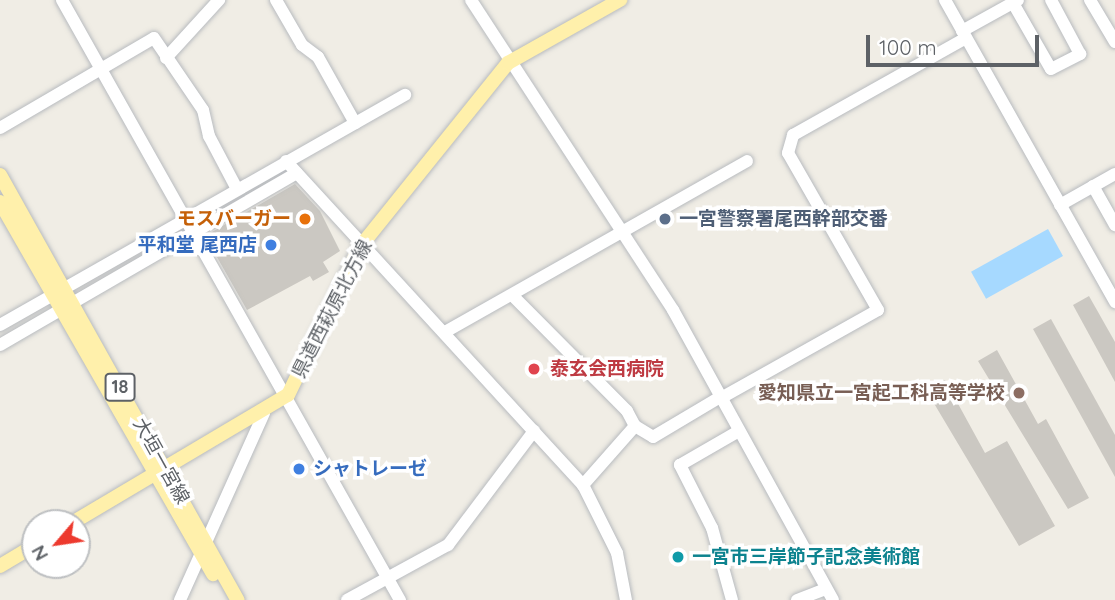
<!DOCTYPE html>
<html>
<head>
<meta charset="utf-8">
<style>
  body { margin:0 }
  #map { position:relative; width:1115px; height:600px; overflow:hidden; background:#f0ede5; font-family:Quicksand,"Noto Sans JP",sans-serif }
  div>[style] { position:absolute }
  .water>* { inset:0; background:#a6d9ff; transform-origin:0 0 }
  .building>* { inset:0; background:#cbc8c2 }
  .roads { filter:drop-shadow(0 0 2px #b8bbbf) drop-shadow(0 0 2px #b8bbbf) }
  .minor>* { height:12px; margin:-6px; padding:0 6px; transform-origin:6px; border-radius:6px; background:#fff }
  .major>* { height:14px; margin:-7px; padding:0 7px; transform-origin:7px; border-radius:7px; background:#fff0ab }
  .dots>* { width:19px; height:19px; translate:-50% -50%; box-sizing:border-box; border:4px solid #fff; border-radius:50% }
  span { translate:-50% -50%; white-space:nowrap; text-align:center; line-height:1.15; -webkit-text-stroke:7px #fff; paint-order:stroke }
  .shield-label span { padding:2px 5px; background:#fff; border:2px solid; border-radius:5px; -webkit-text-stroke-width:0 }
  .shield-label { font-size:18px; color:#5d6166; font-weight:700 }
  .food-label { font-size:19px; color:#c56008; font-weight:700 }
  .right { translate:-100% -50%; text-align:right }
  .service-label { font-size:19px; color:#4e5e75; font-weight:700 }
  .left { translate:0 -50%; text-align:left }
  .shop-label { font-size:19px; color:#366cbe; font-weight:700 }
  .street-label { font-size:19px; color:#5d6166 }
  .health-label { font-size:19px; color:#be3a42; font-weight:700 }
  .education-label { font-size:19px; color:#785e54; font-weight:700 }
  .culture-label { font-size:19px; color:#0d838f; font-weight:700 }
  .north { position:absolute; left:21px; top:509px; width:70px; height:70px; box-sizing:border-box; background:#fff; border:2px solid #bec0c2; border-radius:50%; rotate:241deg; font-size:19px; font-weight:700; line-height:28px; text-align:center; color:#5d6166 }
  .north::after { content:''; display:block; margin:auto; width:24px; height:32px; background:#ed3a2e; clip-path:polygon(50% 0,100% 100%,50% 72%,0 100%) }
  .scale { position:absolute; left:866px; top:35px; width:173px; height:32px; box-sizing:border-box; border:4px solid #5d6166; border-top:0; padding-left:9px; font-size:21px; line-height:24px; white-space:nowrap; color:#5d6166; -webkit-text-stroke:5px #fff; paint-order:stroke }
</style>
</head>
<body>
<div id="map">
  <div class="water">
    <i style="left:1048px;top:229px;width:31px;height:88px;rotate:61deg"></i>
  </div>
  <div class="building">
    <i style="clip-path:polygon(295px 184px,320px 211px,340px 251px,323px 262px,329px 272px,313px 281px,310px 276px,247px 310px,205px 236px)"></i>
    <i style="clip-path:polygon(1089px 296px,1115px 342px,1115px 382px,1073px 305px)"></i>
    <i style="clip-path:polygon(1051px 319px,1115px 435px,1115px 477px,1033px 329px)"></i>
    <i style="clip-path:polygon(997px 350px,1038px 424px,1046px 419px,1089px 498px,1068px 509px,978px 361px)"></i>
    <i style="clip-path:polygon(945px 380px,985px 453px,1007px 441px,1055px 526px,1019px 546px,926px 390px)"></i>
  </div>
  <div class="roads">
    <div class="minor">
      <i style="left:62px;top:0;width:689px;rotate:60.61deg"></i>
      <i style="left:276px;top:0;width:52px;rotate:60deg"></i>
      <i style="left:302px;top:45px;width:20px;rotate:37deg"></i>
      <i style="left:318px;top:57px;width:76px;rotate:60.7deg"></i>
      <i style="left:471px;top:0;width:370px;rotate:56.9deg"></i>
      <i style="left:673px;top:310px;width:331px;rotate:61.1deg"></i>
      <i style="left:945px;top:0;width:347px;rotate:60.6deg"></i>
      <i style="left:1090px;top:0;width:49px;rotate:59.2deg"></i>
      <i style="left:1013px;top:3px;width:76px;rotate:60.1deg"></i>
      <i style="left:1051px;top:69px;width:33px;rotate:-27deg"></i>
      <i style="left:1080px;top:54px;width:61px;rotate:-118.2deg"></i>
      <i style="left:962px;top:31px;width:64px;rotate:-29deg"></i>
      <i style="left:166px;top:58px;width:79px;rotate:-47.6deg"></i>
      <i style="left:0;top:128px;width:178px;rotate:-30.3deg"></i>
      <i style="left:154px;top:38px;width:87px;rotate:55.8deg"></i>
      <i style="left:203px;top:110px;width:27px;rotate:77deg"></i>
      <i style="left:209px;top:136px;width:60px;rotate:62.2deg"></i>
      <i style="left:286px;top:161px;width:440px;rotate:47.5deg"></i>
      <i style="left:583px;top:485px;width:76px;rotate:63.4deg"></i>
      <i style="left:617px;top:553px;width:48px;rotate:79.2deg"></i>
      <i style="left:1093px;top:186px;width:45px;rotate:60.6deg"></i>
      <i style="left:1060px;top:205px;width:63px;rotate:-29.4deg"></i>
      <i style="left:512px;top:295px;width:163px;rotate:45.2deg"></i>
      <i style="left:627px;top:411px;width:17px;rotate:62deg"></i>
      <i style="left:635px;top:426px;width:79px;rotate:131.4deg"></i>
      <i style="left:0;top:325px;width:466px;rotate:-29.6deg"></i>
      <i style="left:445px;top:332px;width:347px;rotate:-29.5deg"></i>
      <i style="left:0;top:345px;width:343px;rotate:-30.1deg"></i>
      <i style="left:721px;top:398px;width:180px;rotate:-29.3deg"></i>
      <i style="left:878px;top:310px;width:181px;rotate:-119.8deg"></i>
      <i style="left:788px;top:153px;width:19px;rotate:-74deg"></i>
      <i style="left:793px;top:135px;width:198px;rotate:-29.3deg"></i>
      <i style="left:635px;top:426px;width:21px;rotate:31deg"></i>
      <i style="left:653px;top:437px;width:78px;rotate:-30.8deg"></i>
      <i style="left:180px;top:600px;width:205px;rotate:-65.8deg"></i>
      <i style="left:347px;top:600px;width:115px;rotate:-28.6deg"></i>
      <i style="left:448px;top:545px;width:143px;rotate:-53deg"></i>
      <i style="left:732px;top:600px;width:75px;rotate:-105.5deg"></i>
      <i style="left:712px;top:528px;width:71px;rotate:-116.9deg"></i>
      <i style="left:680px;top:465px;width:68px;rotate:-30deg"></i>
      <i style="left:797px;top:600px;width:31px;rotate:-21deg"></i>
    </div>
    <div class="major">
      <i style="left:0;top:175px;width:487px;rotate:60.8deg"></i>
      <i style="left:0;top:202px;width:429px;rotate:60.2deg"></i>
      <i style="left:72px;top:523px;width:251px;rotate:-30.7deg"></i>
      <i style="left:288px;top:395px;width:165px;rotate:-64.1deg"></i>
      <i style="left:360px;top:247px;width:236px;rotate:-51.2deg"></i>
      <i style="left:508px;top:63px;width:129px;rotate:-29.4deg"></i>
      <i style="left:0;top:566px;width:41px;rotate:-31deg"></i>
    </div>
  </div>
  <div class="dots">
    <i style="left:305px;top:219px;background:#e8710a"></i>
    <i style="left:665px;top:219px;background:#5c6f8a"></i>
    <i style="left:271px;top:245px;background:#3f7fe0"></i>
    <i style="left:534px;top:369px;background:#e0444e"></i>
    <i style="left:1019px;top:393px;background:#8d6e63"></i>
    <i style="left:299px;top:469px;background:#3f7fe0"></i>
    <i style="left:678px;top:557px;background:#0f9aa8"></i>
  </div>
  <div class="shield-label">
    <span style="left:120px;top:387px">18</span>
  </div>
  <div class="food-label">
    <span class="right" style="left:291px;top:219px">モスバーガー</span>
  </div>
  <div class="service-label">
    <span class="left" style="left:679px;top:219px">一宮警察署尾西幹部交番</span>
  </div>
  <div class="shop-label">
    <span class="right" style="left:257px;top:245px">平和堂 尾西店</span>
    <span class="left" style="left:313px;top:469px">シャトレーゼ</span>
  </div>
  <div class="street-label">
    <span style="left:332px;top:309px;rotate:-63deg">県道西萩原北方線</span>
    <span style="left:161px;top:461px;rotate:61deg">大垣一宮線</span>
  </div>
  <div class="health-label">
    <span class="left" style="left:550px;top:369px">泰玄会西病院</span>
  </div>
  <div class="education-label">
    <span class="right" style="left:1005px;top:393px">愛知県立一宮起工科高等学校</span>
  </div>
  <div class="culture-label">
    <span class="left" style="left:692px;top:557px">一宮市三岸節子記念美術館</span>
  </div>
  <div class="north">N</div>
  <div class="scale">100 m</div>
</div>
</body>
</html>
